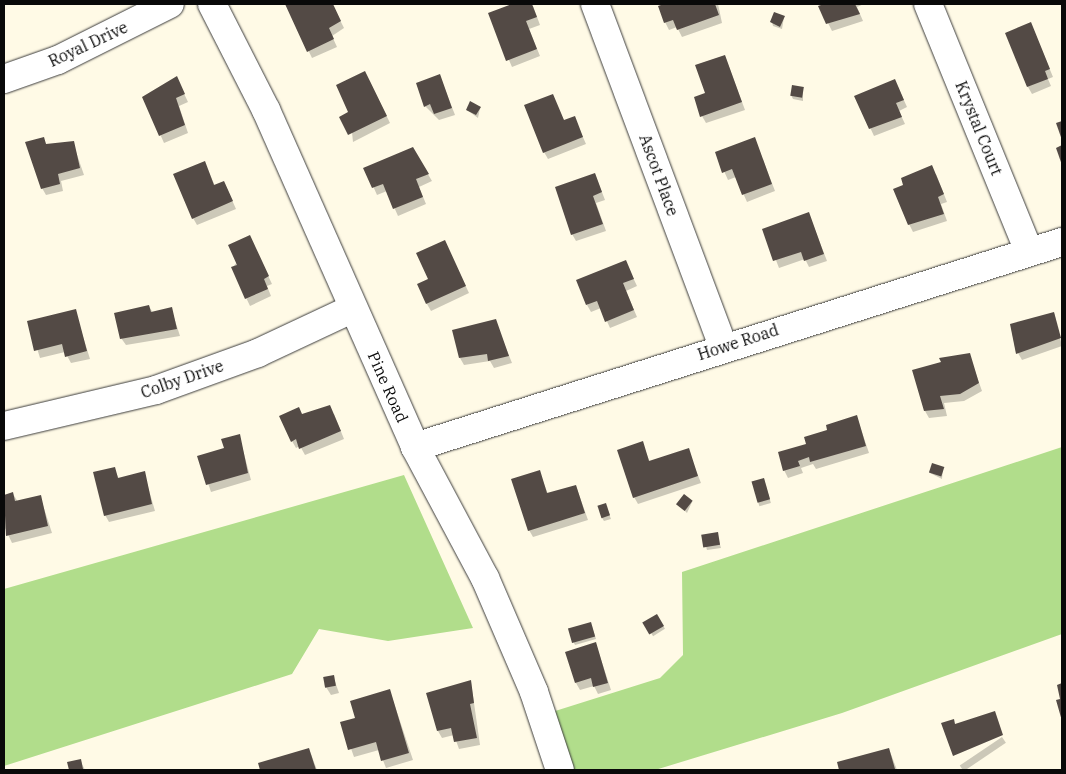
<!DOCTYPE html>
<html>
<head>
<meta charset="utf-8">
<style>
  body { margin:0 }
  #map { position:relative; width:1066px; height:774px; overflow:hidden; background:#fffae6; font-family:"IBM Plex Serif",serif }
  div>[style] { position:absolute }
  .forest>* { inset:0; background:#b1dd8b }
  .shadow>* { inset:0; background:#0003; transform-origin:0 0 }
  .building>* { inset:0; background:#534a45; transform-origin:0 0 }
  .roads { filter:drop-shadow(0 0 1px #3c3c3c) drop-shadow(0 0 1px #3c3c3c) }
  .minor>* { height:28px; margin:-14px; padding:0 14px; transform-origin:14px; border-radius:14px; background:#fff }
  span { translate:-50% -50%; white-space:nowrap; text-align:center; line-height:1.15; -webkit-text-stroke:5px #fff; paint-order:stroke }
  .street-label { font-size:16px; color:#090909 }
  .frame { position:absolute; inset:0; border:5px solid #090909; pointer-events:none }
</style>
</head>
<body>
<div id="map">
  <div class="forest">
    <i style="clip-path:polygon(1062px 447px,1062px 634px,842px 713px,655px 770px,568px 770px,552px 712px,660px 678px,683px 655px,682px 572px)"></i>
    <i style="clip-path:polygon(404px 475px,473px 628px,388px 641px,319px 629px,292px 674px,4px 766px,4px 589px)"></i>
  </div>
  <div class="shadow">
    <i style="clip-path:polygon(286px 4px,332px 4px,344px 28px,332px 36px,337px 47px,312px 58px)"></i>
    <i style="clip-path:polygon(515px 4px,533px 6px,540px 25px,529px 29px,540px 56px,512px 67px,489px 14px)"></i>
    <i style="clip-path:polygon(667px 4px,718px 4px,722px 23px,682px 37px,677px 27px,669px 30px,665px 22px,660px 6px)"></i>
    <i style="clip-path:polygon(827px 4px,864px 4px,857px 7px,863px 21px,832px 31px,820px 7px)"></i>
    <i style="clip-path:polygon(784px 17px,782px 29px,773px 26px,772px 22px)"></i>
    <i style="clip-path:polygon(1034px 31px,1053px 77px,1048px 79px,1051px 86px,1032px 94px,1028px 87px)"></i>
    <i style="clip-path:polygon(725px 56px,745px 110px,706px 123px,702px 116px,706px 94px)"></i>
    <i style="clip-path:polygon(440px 76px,455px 115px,439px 120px,425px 106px)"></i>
    <i style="clip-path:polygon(369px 80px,390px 123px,353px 142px,350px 113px)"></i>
    <i style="clip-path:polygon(180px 85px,188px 102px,179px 106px,188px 133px,164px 143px,144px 98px)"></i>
    <i style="clip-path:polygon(898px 87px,907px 107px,899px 111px,905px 124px,874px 136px,856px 97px)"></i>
    <i style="clip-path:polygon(803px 88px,803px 101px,793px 99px,791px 95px)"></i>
    <i style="clip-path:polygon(553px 96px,564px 121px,574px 117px,586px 144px,548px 159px,544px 152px)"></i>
    <i style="clip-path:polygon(480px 108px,478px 118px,467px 110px)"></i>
    <i style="clip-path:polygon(43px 139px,47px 145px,73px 143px,84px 175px,61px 181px,63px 191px,46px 195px,42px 188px)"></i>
    <i style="clip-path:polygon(755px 139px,775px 191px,747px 202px,736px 177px,728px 180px,716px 153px)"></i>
    <i style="clip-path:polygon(413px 149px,432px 181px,419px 187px,426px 204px,398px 216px,387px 191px,377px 195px,365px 168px)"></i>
    <i style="clip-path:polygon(208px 170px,215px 186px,224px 182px,236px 209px,197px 225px,193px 218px)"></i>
    <i style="clip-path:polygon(595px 174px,605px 200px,596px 203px,606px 231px,576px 241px,572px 234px)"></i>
    <i style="clip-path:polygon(936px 174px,947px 202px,941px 204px,947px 221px,913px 232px,909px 224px)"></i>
    <i style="clip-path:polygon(809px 214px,827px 261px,809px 267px,805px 259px,779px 268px,764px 229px)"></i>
    <i style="clip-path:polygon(253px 244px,272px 284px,267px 286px,271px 296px,250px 306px,232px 268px)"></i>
    <i style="clip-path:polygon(448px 249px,469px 293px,431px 311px,427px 304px,430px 280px)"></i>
    <i style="clip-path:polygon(629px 269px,637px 286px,626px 291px,637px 317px,610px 328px,601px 308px,591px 312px,587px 305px)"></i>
    <i style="clip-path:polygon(149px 306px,153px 313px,171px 308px,180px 336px,126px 345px,121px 338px)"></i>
    <i style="clip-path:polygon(75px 311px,90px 359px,71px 363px,65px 352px,40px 358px,29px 322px)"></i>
    <i style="clip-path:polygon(1054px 313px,1062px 346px,1022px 360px,1018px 353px)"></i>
    <i style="clip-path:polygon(495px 321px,512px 363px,494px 368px,490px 361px,464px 365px,460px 358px)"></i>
    <i style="clip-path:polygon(969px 354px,982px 391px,964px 401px,944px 403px,947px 416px,929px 418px,925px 411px)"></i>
    <i style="clip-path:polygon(334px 414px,344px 439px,305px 455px,300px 446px,296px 448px,292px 441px,302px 415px)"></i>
    <i style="clip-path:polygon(857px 417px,869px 453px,816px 469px,813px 464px,801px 468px,803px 473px,788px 478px,784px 470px,807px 445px)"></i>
    <i style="clip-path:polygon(239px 435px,251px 480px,211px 492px,199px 456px,225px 449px)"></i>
    <i style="clip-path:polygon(642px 443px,650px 462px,688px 450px,701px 483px,638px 504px,634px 497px)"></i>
    <i style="clip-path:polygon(114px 468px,119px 479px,144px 473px,155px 511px,109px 522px,105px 515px)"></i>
    <i style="clip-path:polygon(943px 468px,942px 479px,930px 473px)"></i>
    <i style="clip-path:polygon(539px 471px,548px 494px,576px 486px,588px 520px,533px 537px,529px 530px)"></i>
    <i style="left:764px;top:479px;width:25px;height:12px;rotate:74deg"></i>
    <i style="clip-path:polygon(13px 494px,18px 502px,40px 496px,52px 533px,12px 543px,4px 526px,4px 496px)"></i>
    <i style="clip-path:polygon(692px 502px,687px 513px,678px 504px)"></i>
    <i style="clip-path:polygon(607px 508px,611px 519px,604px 521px,602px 518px)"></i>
    <i style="clip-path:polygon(717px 534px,721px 548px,707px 550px,703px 536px)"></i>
    <i style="left:657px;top:616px;width:15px;height:14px;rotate:58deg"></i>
    <i style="clip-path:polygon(592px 626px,596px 639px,575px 645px,573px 641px)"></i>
    <i style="clip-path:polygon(596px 644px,611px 690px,598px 694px,594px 686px,580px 690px,576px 683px)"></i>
    <i style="clip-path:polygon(333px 676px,339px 693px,331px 695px,326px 687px)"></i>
    <i style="clip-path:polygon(471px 682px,480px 745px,459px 749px,454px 735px,442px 738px,438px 731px)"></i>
    <i style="clip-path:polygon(390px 691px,413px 760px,386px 768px,379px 750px,354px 757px,342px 723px,356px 719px)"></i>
    <i style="left:1002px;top:737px;width:7px;height:51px;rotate:56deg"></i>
    <i style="clip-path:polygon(309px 749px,317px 770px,261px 770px,259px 764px)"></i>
    <i style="clip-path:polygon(889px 749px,897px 770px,841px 770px,839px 763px)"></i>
    <i style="clip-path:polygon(80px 760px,85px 770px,71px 770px,69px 763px)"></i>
  </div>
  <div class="building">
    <i style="clip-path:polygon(285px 4px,333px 4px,341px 21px,329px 28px,334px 39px,307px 52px)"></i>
    <i style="clip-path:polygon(512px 4px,532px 4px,537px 17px,526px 21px,537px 49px,506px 61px,488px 13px)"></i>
    <i style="clip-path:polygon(664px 4px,715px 4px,719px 15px,677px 30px,673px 20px,664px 23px,658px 6px)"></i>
    <i style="clip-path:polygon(824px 4px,855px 4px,860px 14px,826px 24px,818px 6px)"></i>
    <i style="clip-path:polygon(774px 12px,785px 16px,780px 27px,770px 22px)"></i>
    <i style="clip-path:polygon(1031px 22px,1050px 69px,1045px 71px,1048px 79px,1027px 87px,1005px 33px)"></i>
    <i style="clip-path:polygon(725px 55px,742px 102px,700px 117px,694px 97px,705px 93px,695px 65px)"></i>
    <i style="clip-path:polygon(365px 71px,387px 116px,348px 135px,339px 117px,348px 112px,336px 85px)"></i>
    <i style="clip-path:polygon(440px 74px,452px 108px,434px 114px,430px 104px,424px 107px,416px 83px)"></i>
    <i style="clip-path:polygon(177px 76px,185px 94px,176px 98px,185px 125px,159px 136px,142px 97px)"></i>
    <i style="clip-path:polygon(895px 79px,904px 100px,896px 103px,902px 117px,869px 129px,854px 96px)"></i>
    <i style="left:792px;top:85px;width:12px;height:11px;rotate:9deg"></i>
    <i style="clip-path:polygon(553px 94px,564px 120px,575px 116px,583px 137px,543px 153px,524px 105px)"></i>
    <i style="clip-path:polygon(470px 101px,481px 107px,476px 115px,466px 110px)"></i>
    <i style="clip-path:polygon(1062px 121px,1062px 140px,1056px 123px)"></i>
    <i style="clip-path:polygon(44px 137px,46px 144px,74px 141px,80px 168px,58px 174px,60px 184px,41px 189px,25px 142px)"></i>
    <i style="clip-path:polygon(755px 137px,772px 184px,742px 195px,732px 169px,722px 173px,715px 152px)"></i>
    <i style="clip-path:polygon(1062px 145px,1062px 165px,1056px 148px)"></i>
    <i style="clip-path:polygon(413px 147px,429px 174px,416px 179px,423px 197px,393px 209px,383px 184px,372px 188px,363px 168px)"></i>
    <i style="clip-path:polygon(205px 161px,214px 185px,224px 181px,233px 201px,192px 219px,173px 174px)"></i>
    <i style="clip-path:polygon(932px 165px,944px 194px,938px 197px,944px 214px,908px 225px,893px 189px,903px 185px,901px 178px)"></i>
    <i style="clip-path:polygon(595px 173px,602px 192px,593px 196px,603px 224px,571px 235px,555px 187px)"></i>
    <i style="clip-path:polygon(809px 212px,824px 254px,804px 261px,801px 252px,773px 261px,762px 229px)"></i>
    <i style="clip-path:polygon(250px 235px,269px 276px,264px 279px,268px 289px,245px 299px,231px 267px,237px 265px,228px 245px)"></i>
    <i style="clip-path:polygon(445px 240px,466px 286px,426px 304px,417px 284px,428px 279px,416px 253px)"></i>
    <i style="clip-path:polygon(626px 260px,634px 279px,623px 283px,634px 310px,605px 322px,597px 301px,586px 305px,576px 280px)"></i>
    <i style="clip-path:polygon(149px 305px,151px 312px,172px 307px,177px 329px,120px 339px,114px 313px)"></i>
    <i style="clip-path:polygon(76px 309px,87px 351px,65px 357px,62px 344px,34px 351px,27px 321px)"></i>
    <i style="clip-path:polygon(1054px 312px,1061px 338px,1016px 354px,1010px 324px)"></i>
    <i style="clip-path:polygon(496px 319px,509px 356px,488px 361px,487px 354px,459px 358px,452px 330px)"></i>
    <i style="clip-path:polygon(970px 353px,979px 383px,960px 394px,940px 396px,944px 409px,924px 411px,912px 370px,941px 362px,939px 358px)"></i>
    <i style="clip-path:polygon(330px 405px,341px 431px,299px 449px,296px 439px,291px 442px,279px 416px,299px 407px,302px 414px)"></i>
    <i style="clip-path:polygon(857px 415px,866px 446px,810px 462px,809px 457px,798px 461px,800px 466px,783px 471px,778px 452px,806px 444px,804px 437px,827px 430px,826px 425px)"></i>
    <i style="clip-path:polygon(240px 434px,248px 473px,206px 485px,197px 456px,224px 448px,221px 439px)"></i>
    <i style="clip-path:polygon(643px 441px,649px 461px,689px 448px,698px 476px,633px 498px,617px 450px)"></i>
    <i style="left:932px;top:463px;width:13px;height:10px;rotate:18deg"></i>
    <i style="clip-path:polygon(115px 467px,118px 478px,145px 471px,152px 504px,104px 516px,93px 472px)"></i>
    <i style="clip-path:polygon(540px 470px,547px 493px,576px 485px,585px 513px,528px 531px,511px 479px)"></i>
    <i style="left:764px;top:478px;width:22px;height:13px;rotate:74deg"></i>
    <i style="clip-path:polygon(13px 492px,15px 501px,41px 495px,48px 526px,6px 536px,4px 495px)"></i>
    <i style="left:684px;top:494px;width:11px;height:13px;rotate:38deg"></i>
    <i style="left:606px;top:503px;width:13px;height:9px;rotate:72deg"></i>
    <i style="left:718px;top:532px;width:13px;height:17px;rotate:81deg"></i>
    <i style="left:657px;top:614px;width:14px;height:17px;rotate:60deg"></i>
    <i style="left:591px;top:622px;width:15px;height:24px;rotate:74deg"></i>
    <i style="clip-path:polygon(596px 642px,608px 683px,593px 687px,591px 678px,575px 683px,565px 652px)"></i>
    <i style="left:334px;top:675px;width:11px;height:11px;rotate:80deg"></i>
    <i style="clip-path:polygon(471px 680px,474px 703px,470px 704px,477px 738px,454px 742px,451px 728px,437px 731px,426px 693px)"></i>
    <i style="clip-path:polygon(1062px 683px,1062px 721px,1056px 700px,1060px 699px,1057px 685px)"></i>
    <i style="clip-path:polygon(390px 689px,409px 753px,381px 761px,376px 742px,348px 750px,340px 722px,355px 718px,350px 701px)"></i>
    <i style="clip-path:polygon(995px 711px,1003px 735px,953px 756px,941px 723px,954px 719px,955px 724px)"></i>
    <i style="clip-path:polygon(309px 748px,316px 770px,260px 770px,258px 763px)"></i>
    <i style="clip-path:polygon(889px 748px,895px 769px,839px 770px,837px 762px)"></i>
    <i style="clip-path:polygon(81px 759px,83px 769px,69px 770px,67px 762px)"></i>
  </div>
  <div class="roads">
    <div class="minor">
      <i style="left:212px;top:4px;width:119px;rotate:63deg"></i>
      <i style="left:266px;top:110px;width:368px;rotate:66.1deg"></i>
      <i style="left:415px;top:447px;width:149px;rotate:61.9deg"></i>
      <i style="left:485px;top:578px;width:124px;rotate:66.7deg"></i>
      <i style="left:534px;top:692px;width:82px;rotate:71.6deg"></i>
      <i style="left:595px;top:4px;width:366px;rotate:69.5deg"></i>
      <i style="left:928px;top:4px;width:267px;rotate:67.8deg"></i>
      <i style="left:4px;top:79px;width:57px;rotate:-19.4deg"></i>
      <i style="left:58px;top:60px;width:125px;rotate:-26.6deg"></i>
      <i style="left:4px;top:426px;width:156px;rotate:-13.3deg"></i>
      <i style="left:156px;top:390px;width:109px;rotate:-19.9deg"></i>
      <i style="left:258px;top:353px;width:104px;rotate:-25.1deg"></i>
      <i style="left:415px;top:447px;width:679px;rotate:-17.58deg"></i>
    </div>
  </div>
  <div class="street-label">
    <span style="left:88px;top:44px;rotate:-25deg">Royal Drive</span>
    <span style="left:979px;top:128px;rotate:68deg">Krystal Court</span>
    <span style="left:659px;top:175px;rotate:70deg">Ascot Place</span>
    <span style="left:738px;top:342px;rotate:-18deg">Howe Road</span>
    <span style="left:182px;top:379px;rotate:-19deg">Colby Drive</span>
    <span style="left:388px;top:387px;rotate:66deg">Pine Road</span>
  </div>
  <div class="frame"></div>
</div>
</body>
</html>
